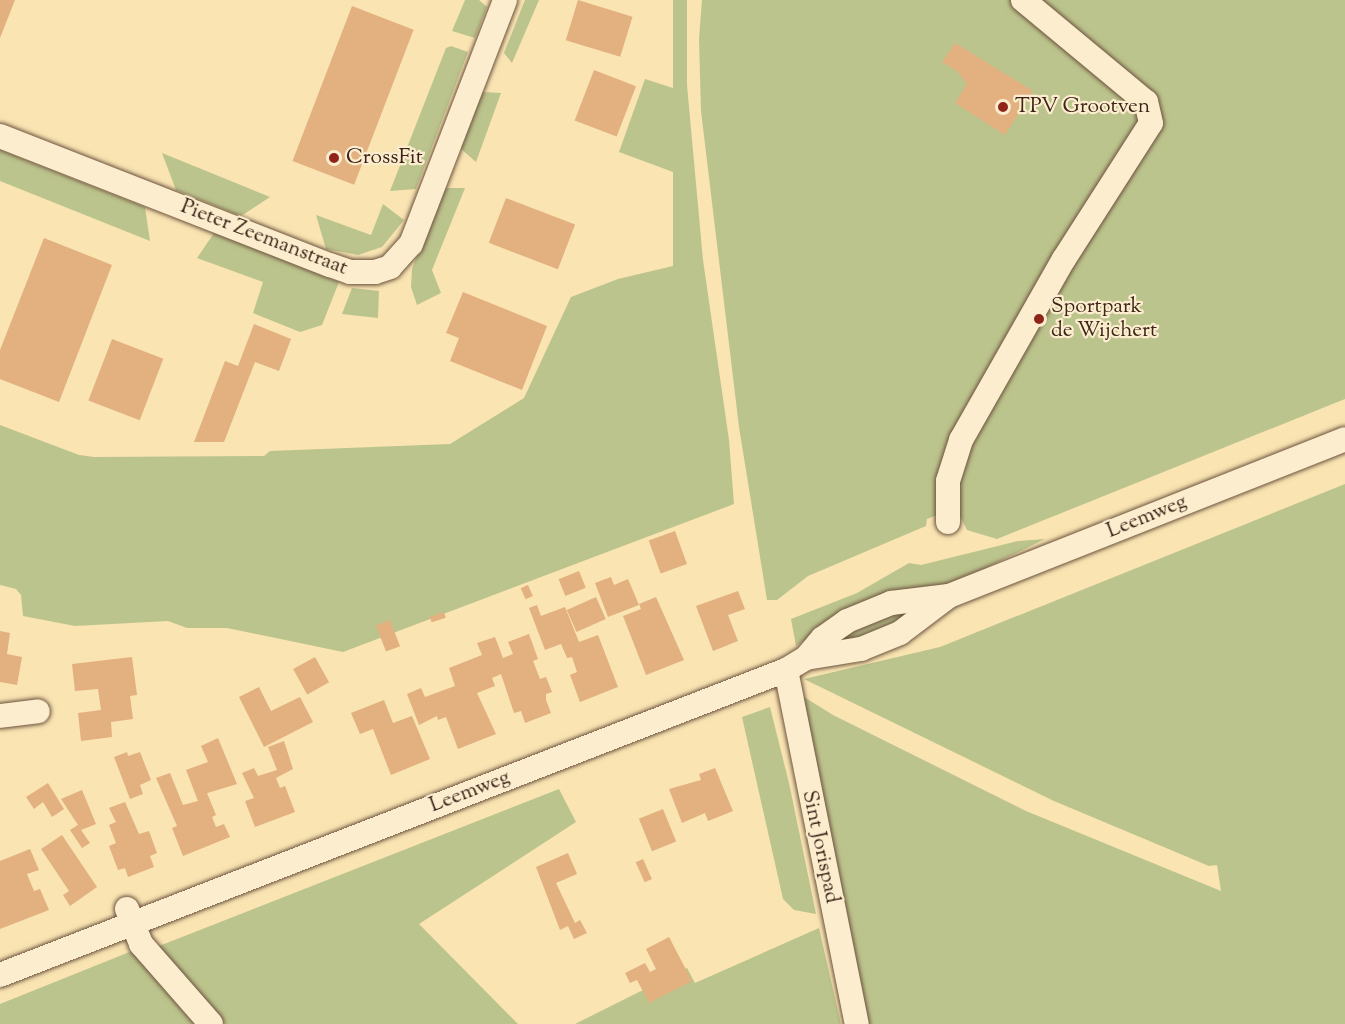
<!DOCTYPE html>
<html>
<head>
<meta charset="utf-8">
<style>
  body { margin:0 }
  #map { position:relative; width:1345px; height:1024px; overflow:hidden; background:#f9e4b2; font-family:"Sorts Mill Goudy",serif }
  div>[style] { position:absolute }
  .green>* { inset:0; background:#bcc48d }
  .building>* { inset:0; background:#e3b080; transform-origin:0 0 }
  .roads { filter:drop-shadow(0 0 2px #6c533e) drop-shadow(0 0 2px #6c533e) }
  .minor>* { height:24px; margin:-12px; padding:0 12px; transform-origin:12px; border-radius:12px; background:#fbedcd }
  .dots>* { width:16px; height:16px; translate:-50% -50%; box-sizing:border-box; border:3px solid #fbedcd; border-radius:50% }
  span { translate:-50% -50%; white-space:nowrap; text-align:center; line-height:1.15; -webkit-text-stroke:4.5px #fbedcd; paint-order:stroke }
  .poi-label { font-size:21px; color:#3d2318 }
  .left { translate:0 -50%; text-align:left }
  .street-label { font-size:21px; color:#3d2318 }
</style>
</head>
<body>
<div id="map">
  <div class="green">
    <i style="clip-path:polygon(465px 0,479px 0,487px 7px,475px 38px,452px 31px)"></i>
    <i style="clip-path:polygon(525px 0,539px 0,512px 63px,504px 53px)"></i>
    <i style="clip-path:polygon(673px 0,687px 0,687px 85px,703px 260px,729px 440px,734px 504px,343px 652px,227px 628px,187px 628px,168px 621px,75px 626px,23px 616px,21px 595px,16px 589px,0 585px,0 425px,79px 455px,94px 457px,264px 456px,270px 451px,450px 444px,524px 398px,571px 297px,618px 279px,673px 266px,673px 172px,619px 152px,645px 79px,673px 88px)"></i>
    <i style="clip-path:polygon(702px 0,1345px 0,1345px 399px,997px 539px,967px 530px,956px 508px,927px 519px,926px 526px,808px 576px,777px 600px,767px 600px,739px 427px,701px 111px,699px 39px)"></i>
    <i style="clip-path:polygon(451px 46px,468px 52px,416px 189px,390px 191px,446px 48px)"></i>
    <i style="clip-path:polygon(482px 92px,501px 93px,476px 162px,460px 148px)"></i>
    <i style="clip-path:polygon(0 150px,145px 207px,150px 241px,0 181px)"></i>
    <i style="clip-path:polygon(162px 153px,270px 197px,241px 216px,176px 190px)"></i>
    <i style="clip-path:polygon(444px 188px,465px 188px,432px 270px,441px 293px,417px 305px,411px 287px,412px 269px)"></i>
    <i style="clip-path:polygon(383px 204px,404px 220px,382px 247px,358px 255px,326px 249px,316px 215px,371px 235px)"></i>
    <i style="clip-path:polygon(214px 233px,339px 282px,322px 325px,300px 332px,253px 313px,263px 282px,197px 258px)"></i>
    <i style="clip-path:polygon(352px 288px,379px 291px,378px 318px,342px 314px)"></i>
    <i style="clip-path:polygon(1345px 484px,1345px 1024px,860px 1024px,796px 692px,833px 715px,1026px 811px,1221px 891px,1217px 865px,1209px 866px,1054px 801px,804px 679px,940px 647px)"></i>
    <i style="clip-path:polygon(1045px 539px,955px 583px,840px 618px,796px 646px,791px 619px,857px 593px,909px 563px,921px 565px,1018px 541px)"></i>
    <i style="clip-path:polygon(907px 606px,912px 619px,842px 646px,838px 636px)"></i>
    <i style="clip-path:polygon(770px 707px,789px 783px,816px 914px,794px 910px,783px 899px,742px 717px)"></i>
    <i style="clip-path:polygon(559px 789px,576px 822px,419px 924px,518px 1024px,225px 1024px,154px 948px)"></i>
    <i style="clip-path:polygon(819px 928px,841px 1024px,575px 1024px,687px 968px,695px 983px)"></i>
    <i style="clip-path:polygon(132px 951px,194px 1024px,0 1024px,0 1004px)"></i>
  </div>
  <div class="building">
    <i style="clip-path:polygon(0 0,15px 0,0 38px)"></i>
    <i style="left:578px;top:0;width:57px;height:42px;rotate:17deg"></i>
    <i style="left:352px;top:6px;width:66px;height:166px;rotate:21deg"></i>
    <i style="clip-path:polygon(955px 43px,1033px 91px,1005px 135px,955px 103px,967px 84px,957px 71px,942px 62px)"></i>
    <i style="left:594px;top:70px;width:45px;height:54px;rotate:21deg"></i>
    <i style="left:506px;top:198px;width:74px;height:48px;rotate:21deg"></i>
    <i style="clip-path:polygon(44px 238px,112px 265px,59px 402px,0 379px,0 350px)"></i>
    <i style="clip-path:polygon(463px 292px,547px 326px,522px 390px,450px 361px,459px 338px,446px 333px)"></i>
    <i style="clip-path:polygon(254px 324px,291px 339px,279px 371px,255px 362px,224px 442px,194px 442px,225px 361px,238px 366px)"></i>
    <i style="left:112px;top:339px;width:55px;height:66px;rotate:21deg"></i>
    <i style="left:675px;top:531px;width:35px;height:28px;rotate:70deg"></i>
    <i style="left:579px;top:571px;width:18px;height:22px;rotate:68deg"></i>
    <i style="clip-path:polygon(611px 577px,614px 585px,628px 579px,639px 605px,608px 617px,595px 583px)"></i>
    <i style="left:528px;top:585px;width:12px;height:8px;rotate:66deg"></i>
    <i style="clip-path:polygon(738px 591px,745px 609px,728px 615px,738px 641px,713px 651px,696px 606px)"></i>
    <i style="left:596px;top:597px;width:24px;height:32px;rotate:66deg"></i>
    <i style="clip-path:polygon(656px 597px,684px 660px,646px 675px,623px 616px,641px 609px,639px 604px)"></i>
    <i style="clip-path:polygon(537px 605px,541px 616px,565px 607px,579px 642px,598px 635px,618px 687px,580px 702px,570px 675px,577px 672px,572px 657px,567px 658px,561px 644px,545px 650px,529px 608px)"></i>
    <i style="left:444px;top:612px;width:6px;height:15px;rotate:72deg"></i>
    <i style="left:390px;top:620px;width:28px;height:15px;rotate:69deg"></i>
    <i style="clip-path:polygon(0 631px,10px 633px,7px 654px,22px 657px,17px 685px,0 682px)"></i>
    <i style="clip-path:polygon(529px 634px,538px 659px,533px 661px,540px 679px,546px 677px,552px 692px,546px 694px,546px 700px,551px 713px,525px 723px,521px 711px,514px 713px,501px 674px,492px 678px,495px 686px,477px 693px,496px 734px,458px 749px,446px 717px,438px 720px,437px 716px,419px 725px,407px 694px,421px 688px,425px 697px,455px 686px,449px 668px,482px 655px,477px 643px,495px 637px,503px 658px,513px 654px,508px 642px)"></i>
    <i style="clip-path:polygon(132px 657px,137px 695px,130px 696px,133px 719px,111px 722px,112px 737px,81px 741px,78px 713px,101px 710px,98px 689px,75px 691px,72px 664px)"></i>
    <i style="left:315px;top:657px;width:29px;height:25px;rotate:61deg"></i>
    <i style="clip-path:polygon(259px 687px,271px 711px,300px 697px,313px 722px,264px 747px,239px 697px)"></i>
    <i style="clip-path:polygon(384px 700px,393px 723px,412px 716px,430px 759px,391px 775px,373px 729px,360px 734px,351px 713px)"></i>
    <i style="clip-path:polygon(218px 738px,237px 784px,201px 795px,207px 793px,216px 815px,212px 817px,216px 827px,224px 824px,230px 837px,183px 856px,172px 828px,177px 826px,156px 778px,170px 773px,183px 805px,198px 801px,186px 770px,208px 762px,201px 746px)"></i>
    <i style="clip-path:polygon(284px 741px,293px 769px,276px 778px,280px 788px,285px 786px,295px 812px,255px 827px,245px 801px,254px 798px,242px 773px,254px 768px,258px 776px,277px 770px,268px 747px)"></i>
    <i style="clip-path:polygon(127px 752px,128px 756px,140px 752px,151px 780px,140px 785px,143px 794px,130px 799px,114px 757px)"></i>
    <i style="clip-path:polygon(715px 768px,733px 811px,708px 821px,705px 813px,682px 823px,669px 789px,701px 780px,699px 774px)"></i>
    <i style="clip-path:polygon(48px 783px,64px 809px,52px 817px,43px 802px,34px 809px,26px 797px)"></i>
    <i style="clip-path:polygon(82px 790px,96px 824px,81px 830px,90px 843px,82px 848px,70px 830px,78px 825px,61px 799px)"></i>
    <i style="clip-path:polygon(125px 802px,139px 834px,149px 831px,157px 853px,150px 856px,154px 867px,128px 877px,125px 868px,118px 870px,109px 846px,116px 843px,109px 825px,116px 822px,109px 808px)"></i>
    <i style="left:663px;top:809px;width:35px;height:26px;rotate:68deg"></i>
    <i style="clip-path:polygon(62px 835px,97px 887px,70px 906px,63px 895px,69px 891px,41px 849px)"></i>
    <i style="clip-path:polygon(30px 849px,39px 870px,27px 874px,34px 891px,40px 889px,49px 910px,0 929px,0 861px)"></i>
    <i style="clip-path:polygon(568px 853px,577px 874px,556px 883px,575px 923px,580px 920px,587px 933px,574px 939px,568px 926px,560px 930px,536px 867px)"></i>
    <i style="left:643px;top:859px;width:22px;height:8px;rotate:66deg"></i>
    <i style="clip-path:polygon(669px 937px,692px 981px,649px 1003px,637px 980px,630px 983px,625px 973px,645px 963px,650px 972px,656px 969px,646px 949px)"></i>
  </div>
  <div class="roads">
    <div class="minor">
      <i style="left:0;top:136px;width:354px;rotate:21.4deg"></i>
      <i style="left:330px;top:265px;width:21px;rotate:19deg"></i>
      <i style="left:350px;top:272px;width:25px"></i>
      <i style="left:375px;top:272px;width:16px;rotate:-18deg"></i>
      <i style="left:390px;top:267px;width:31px;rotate:-48deg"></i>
      <i style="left:411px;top:244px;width:261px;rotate:-68.9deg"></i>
      <i style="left:948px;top:522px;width:41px;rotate:-90deg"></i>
      <i style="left:948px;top:481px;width:43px;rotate:-72.4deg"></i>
      <i style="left:961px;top:440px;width:208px;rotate:-60.4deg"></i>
      <i style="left:1064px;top:259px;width:161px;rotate:-57.4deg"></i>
      <i style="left:1151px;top:123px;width:22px;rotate:-103deg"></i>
      <i style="left:1146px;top:102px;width:160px;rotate:-140.3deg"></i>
      <i style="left:806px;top:658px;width:56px;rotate:-9.3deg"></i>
      <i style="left:861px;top:649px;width:42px;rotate:-22.3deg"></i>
      <i style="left:900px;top:633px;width:61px;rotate:-37.1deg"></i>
      <i style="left:786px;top:670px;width:361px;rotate:78.7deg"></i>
      <i style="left:0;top:716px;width:38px;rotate:-7deg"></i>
      <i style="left:127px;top:909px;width:38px;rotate:68deg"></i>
      <i style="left:141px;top:944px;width:106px;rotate:48.8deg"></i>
      <i style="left:0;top:975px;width:843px;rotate:-21.21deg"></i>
      <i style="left:786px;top:670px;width:23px;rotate:-31deg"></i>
      <i style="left:806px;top:658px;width:26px;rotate:-50deg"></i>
      <i style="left:823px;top:638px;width:29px;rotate:-35deg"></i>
      <i style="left:847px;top:621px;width:48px;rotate:-22.2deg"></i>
      <i style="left:891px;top:603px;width:58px;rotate:-6.9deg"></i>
      <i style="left:949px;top:596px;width:426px;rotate:-21.6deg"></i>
    </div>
  </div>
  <div class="dots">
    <i style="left:1003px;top:107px;background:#8f2418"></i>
    <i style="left:334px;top:158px;background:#8f2418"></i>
    <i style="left:1039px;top:319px;background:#8f2418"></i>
  </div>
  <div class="poi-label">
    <span class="left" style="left:1015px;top:107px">TPV Grootven</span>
    <span class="left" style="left:346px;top:158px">CrossFit</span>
    <span class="left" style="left:1051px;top:319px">Sportpark<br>de Wijchert</span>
  </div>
  <div class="street-label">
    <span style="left:264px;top:238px;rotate:21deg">Pieter Zeemanstraat</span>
    <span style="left:1147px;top:517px;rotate:-22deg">Leemweg</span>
    <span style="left:470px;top:792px;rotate:-21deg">Leemweg</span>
    <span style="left:820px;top:847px;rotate:78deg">Sint Jorispad</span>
  </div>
</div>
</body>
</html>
